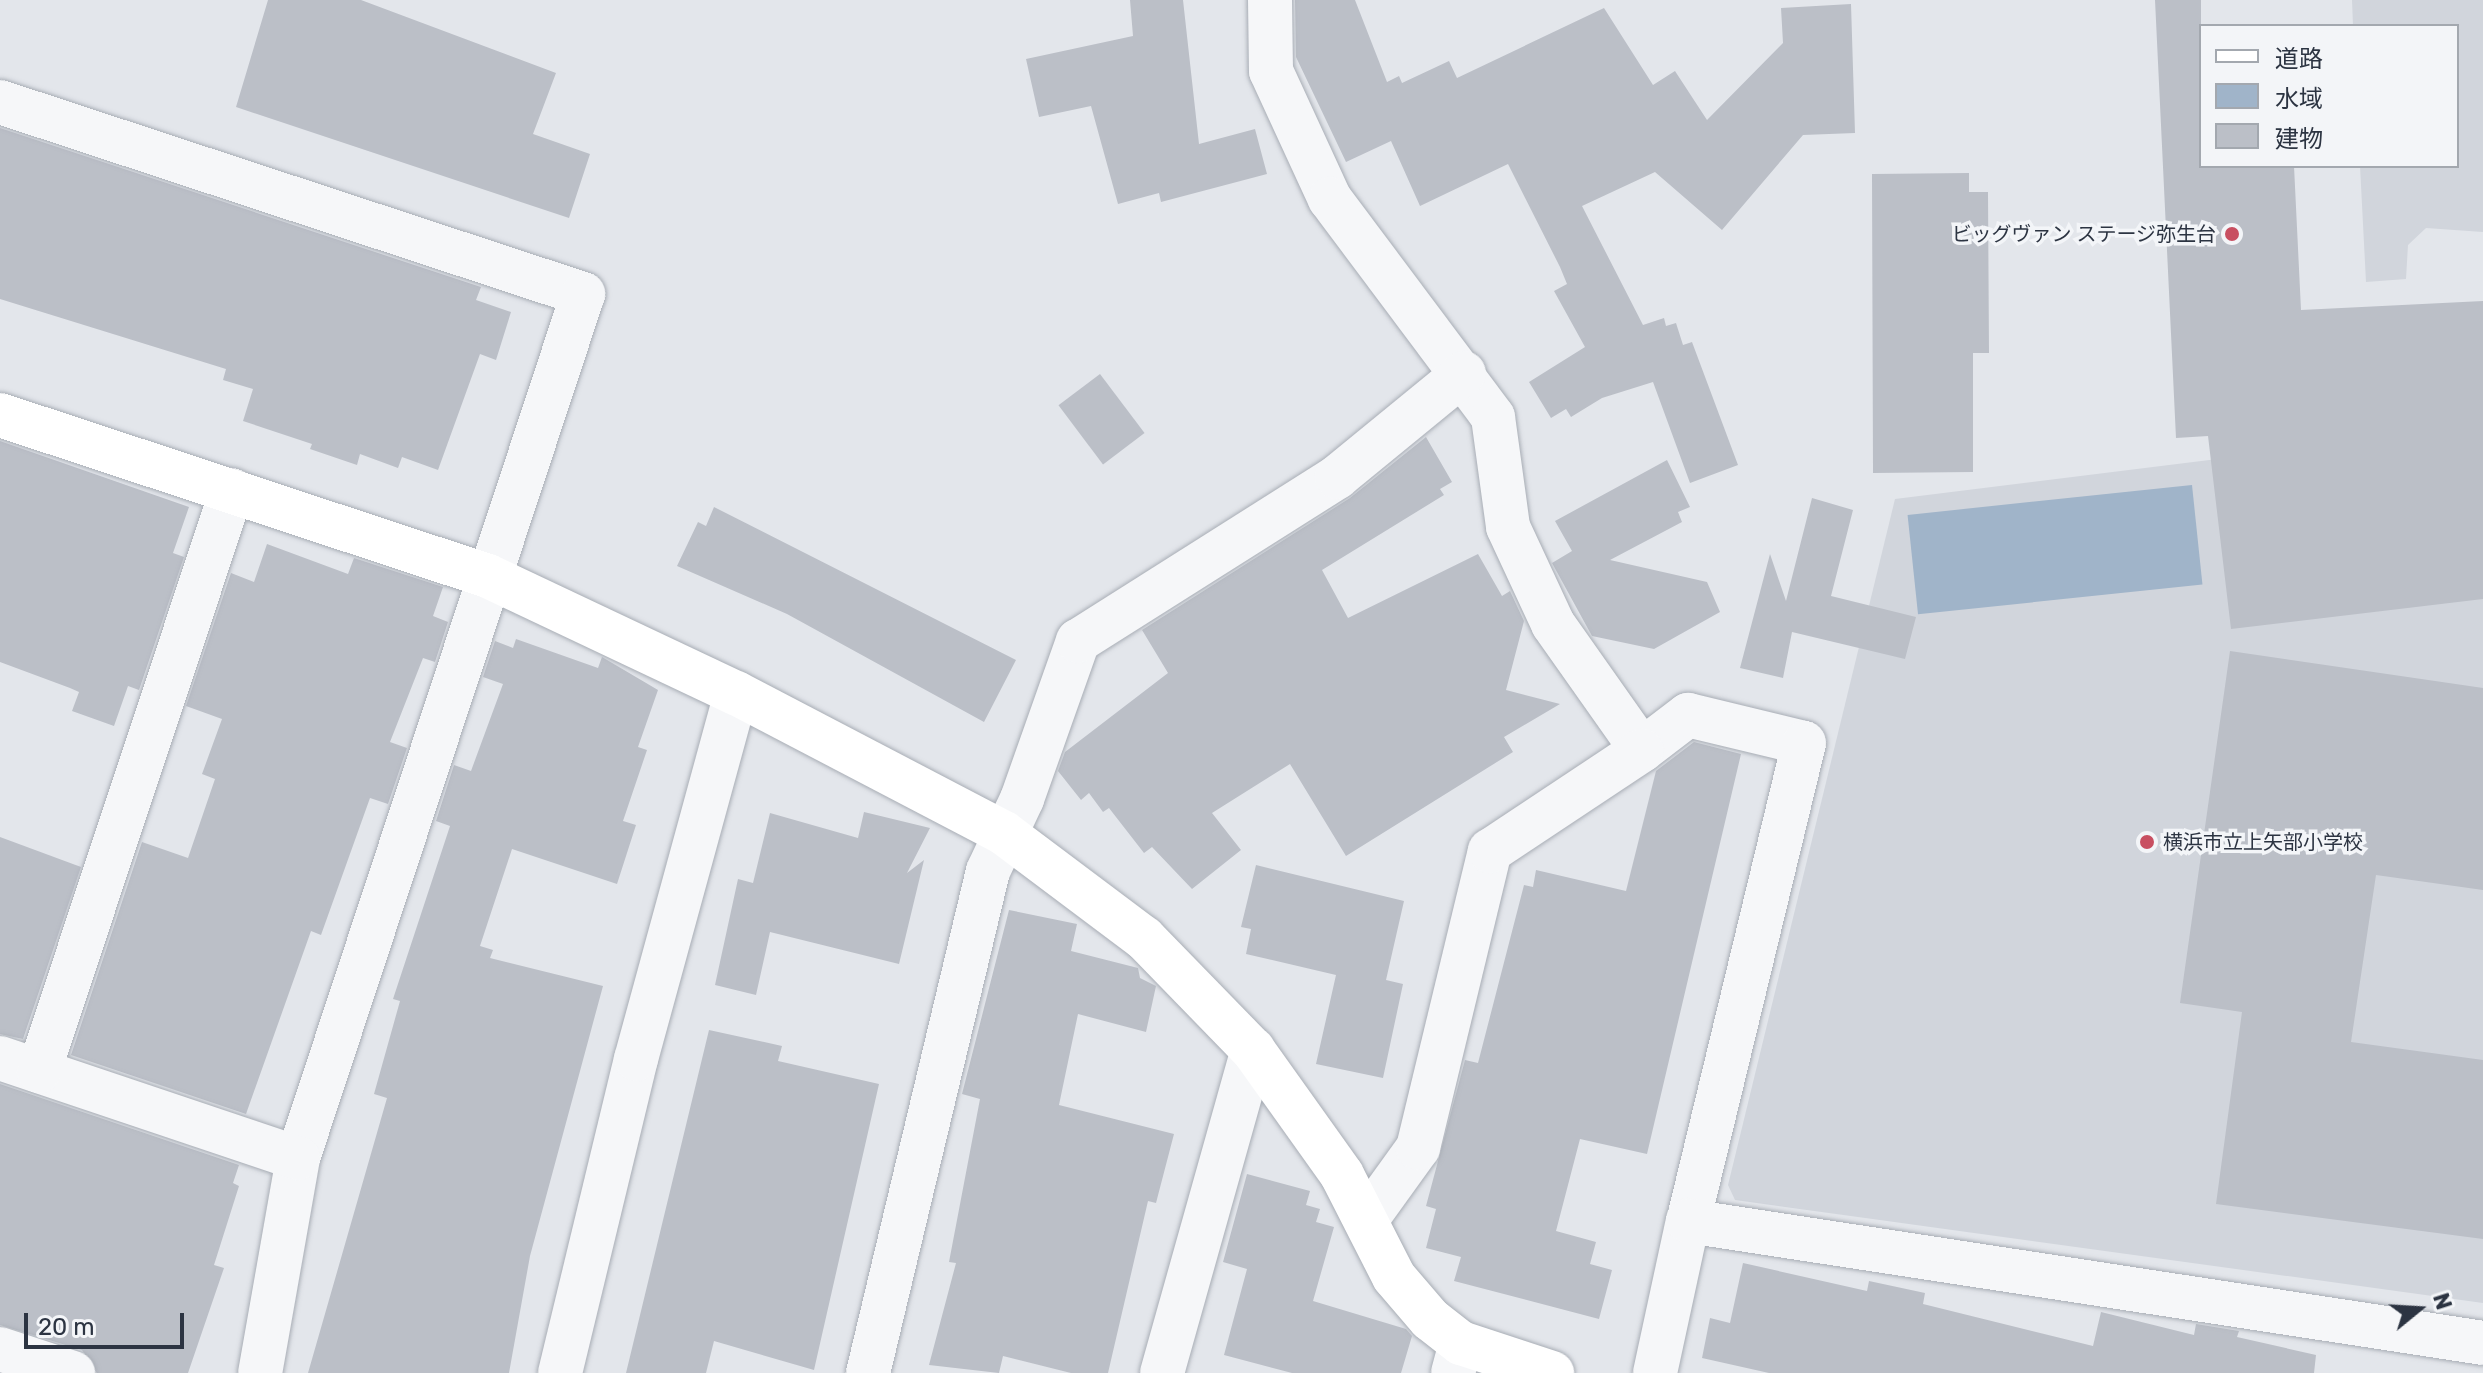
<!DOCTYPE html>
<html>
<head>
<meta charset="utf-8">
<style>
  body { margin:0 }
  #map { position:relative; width:2483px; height:1373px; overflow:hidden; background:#e3e6eb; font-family:Rubik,"Noto Sans JP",sans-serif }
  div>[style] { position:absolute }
  .built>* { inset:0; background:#d1d5dc }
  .water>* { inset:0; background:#a0b4c9; transform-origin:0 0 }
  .building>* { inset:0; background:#bbbfc7; transform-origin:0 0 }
  .roads { filter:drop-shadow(0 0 2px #a8adb5) drop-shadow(0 0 2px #a8adb5) }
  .street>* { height:44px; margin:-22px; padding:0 22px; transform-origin:22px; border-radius:22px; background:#f6f7f9 }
  .secondary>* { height:44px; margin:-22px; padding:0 22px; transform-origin:22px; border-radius:22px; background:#fff }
  .dots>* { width:22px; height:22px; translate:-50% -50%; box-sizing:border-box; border:4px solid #f3f5f8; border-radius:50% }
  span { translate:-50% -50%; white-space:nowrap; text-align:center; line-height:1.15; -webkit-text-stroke:7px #f3f5f8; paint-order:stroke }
  .poi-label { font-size:20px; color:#2c3442 }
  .right { translate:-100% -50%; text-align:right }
  .left { translate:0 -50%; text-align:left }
  .legend { position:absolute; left:2199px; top:24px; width:260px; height:144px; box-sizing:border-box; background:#f3f5f8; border:2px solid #a3a8af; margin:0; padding:10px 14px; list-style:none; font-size:24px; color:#2c3442 }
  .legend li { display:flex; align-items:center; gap:16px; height:40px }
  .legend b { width:40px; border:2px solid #a3a8af }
  .north { position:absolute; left:2379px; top:1269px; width:80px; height:80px; -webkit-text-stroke:6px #f3f5f8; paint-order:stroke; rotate:72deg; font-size:22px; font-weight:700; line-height:32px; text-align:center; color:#2c3442 }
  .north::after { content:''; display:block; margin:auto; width:28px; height:36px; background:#2c3442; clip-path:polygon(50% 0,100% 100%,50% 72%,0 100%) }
  .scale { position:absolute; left:24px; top:1313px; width:160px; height:36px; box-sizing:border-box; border:4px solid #2c3442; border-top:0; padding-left:10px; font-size:24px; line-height:28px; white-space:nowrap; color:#2c3442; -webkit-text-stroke:6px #f3f5f8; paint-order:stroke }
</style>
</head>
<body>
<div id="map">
  <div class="built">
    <i style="clip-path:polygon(2352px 0,2483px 0,2483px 232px,2426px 228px,2408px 245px,2406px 279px,2366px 282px,2360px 166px,2457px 166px,2457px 26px,2353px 26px)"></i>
    <i style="clip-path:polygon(2483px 426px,2483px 1303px,1735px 1200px,1728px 1185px,1895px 499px)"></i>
  </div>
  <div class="water">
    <i style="left:2192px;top:485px;width:100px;height:286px;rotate:84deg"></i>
  </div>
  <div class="building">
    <i style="clip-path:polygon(268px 0,361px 0,556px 73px,533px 134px,590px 154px,569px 218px,236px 107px)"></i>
    <i style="clip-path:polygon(1130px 0,1183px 0,1199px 144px,1255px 129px,1267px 174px,1161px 202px,1159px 193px,1118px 204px,1091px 106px,1039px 117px,1026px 59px,1133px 36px)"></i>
    <i style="clip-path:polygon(1295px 0,1355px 0,1387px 82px,1399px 76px,1402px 83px,1449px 61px,1457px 78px,1604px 8px,1653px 85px,1675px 71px,1707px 120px,1783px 43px,1781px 8px,1851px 4px,1855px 133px,1803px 135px,1722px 230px,1655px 172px,1582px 206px,1643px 325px,1664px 318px,1666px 326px,1676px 323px,1683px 345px,1692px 342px,1738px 465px,1690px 483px,1653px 382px,1602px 398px,1571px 417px,1566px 409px,1551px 418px,1529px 382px,1585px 347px,1554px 291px,1567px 284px,1560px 267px,1508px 164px,1420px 206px,1391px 141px,1346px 162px,1296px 57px)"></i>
    <i style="clip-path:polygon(2155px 0,2201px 0,2201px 166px,2294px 166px,2301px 310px,2483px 301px,2483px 599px,2231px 629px,2208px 436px,2176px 438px)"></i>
    <i style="clip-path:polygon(0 128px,481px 287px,476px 300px,511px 312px,496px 360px,480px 354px,438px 470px,402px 457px,398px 468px,360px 454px,357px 465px,310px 449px,312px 444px,243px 421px,253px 389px,223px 380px,226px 369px,0 299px)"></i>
    <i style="clip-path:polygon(1969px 173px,1969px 192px,1988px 192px,1989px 353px,1973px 353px,1973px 472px,1873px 473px,1872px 174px)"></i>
    <i style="left:1100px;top:374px;width:74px;height:52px;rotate:53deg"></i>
    <i style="clip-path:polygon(1426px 437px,1452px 482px,1440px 489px,1444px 495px,1322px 570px,1348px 618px,1478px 554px,1502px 596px,1510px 591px,1524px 621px,1506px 690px,1560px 704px,1504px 737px,1513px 752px,1346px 856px,1290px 764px,1212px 813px,1241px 850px,1192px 889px,1152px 847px,1144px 853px,1109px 808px,1103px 812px,1089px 793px,1081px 800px,1058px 771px,1065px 752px,1168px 673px,1142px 630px,1350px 498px)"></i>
    <i style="clip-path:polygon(0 441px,189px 507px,173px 553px,184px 557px,139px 690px,128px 686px,114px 726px,72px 711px,79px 692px,70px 688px,0 662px)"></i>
    <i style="clip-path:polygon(1667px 460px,1690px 507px,1678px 512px,1682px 522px,1610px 560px,1707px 582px,1720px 612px,1654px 649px,1592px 636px,1552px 563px,1572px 551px,1555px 521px)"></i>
    <i style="clip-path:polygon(1812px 498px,1853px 510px,1831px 596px,1916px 617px,1905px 659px,1792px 632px,1783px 678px,1740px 668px,1770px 554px,1786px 601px)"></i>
    <i style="clip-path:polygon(714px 507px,1016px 660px,984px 722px,787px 614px,677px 566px,698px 522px,706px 526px)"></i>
    <i style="clip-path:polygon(267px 544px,348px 574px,354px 558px,443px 587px,433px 616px,448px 622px,435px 662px,423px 658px,390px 742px,407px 748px,388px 804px,370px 798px,321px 935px,311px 931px,246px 1114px,71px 1055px,142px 842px,188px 858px,215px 779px,202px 774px,222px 719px,186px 706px,231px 573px,254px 582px)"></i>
    <i style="clip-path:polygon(516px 639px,598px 668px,602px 657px,658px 690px,638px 747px,647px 750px,623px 821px,636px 825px,617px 884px,512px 849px,480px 946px,493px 950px,490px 958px,603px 986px,530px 1256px,509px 1373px,308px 1373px,387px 1098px,374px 1094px,400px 1001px,393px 999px,450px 826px,436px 821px,454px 765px,471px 771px,503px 684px,483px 677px,495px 641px,513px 648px)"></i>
    <i style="clip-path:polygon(2230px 651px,2483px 688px,2483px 890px,2376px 875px,2351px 1042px,2483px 1060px,2483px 1239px,2216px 1204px,2242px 1012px,2180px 1003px)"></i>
    <i style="clip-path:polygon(1694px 742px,1741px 754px,1647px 1154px,1580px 1139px,1556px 1231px,1596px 1242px,1590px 1264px,1612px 1270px,1599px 1319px,1454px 1281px,1461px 1257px,1426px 1248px,1436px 1209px,1426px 1206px,1465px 1060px,1478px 1063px,1524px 885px,1533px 887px,1536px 870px,1626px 891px,1656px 771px)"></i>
    <i style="clip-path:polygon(864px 812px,930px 828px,907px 873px,924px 860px,899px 964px,770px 932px,756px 995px,715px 985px,738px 879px,753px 883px,770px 813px,858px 838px)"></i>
    <i style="clip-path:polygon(0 837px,81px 867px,23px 1039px,0 1034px)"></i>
    <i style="clip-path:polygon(1256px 865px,1404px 901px,1386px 980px,1403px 984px,1383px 1078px,1316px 1064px,1336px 975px,1246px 954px,1251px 929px,1241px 927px)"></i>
    <i style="clip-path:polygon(1009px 910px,1077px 924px,1071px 951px,1138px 968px,1140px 978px,1156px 986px,1146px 1032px,1078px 1014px,1059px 1105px,1174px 1134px,1156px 1203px,1148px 1201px,1108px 1373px,1071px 1373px,1003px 1356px,999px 1373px,929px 1365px,956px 1263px,949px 1262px,980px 1099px,962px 1094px)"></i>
    <i style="clip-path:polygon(709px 1030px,782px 1046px,778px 1061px,879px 1084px,814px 1370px,714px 1341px,706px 1373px,626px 1373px)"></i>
    <i style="clip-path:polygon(0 1084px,239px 1165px,233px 1183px,239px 1186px,214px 1265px,224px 1268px,188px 1373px,97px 1373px,82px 1350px,0 1325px)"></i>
    <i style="clip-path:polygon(1247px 1174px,1310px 1191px,1306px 1205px,1320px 1209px,1316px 1222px,1334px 1227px,1313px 1301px,1406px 1329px,1412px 1336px,1401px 1373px,1292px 1373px,1224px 1355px,1247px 1269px,1223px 1262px)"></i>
    <i style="clip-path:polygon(1743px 1263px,1867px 1291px,1869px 1281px,1925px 1293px,1923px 1304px,2093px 1346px,2101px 1312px,2194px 1335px,2196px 1324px,2239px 1331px,2237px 1337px,2316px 1355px,2314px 1373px,1769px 1373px,1702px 1358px,1710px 1318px,1730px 1323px)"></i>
  </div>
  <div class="roads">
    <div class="street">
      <i style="left:1270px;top:0;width:71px;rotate:89.2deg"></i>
      <i style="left:1271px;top:71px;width:141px;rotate:65.3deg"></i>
      <i style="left:1330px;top:199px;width:272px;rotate:53.2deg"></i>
      <i style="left:1493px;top:417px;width:111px;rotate:82.2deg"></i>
      <i style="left:1508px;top:527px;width:107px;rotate:65.1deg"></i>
      <i style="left:1553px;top:624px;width:154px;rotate:54.8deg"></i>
      <i style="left:1642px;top:750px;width:58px;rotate:-37.3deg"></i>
      <i style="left:1688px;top:715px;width:119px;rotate:13.6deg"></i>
      <i style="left:1804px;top:743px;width:492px;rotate:103.6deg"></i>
      <i style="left:0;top:102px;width:614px;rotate:18.23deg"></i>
      <i style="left:583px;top:294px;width:910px;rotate:108.26deg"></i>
      <i style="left:298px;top:1158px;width:218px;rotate:100deg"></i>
      <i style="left:0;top:1058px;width:314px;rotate:18.6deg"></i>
      <i style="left:39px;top:1071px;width:612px;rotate:-71.62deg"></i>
      <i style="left:1366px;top:1220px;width:89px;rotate:-54.2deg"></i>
      <i style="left:1418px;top:1148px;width:306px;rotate:-76.4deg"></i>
      <i style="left:1490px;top:851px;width:182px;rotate:-33.6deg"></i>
      <i style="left:0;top:1349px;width:77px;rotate:18.2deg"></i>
      <i style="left:560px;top:1373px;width:323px;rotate:-76.4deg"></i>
      <i style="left:636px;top:1059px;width:379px;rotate:-74.7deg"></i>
      <i style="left:868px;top:1373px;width:516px;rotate:-76.56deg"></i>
      <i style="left:988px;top:871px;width:80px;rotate:-64.7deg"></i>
      <i style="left:1022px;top:799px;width:168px;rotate:-70.5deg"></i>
      <i style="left:1078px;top:641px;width:307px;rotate:-32.3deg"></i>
      <i style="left:1337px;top:477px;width:164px;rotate:-39.3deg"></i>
      <i style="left:1162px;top:1373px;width:336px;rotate:-74.3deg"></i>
      <i style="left:1453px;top:1373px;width:31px;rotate:-75deg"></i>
      <i style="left:1655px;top:1373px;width:156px;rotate:-77.8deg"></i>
      <i style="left:1688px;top:1221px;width:804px;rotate:8.72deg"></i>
    </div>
    <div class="secondary">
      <i style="left:0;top:415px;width:514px;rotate:18.26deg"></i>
      <i style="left:488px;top:576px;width:274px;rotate:25.3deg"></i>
      <i style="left:736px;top:693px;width:302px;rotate:27.6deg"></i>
      <i style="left:1004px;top:833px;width:175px;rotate:36.9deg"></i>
      <i style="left:1144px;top:938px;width:156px;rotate:45.8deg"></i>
      <i style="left:1253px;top:1050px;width:153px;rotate:54.5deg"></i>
      <i style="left:1342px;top:1175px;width:114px;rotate:63deg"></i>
      <i style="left:1394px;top:1277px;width:55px;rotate:49.4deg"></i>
      <i style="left:1430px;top:1319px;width:39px;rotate:38deg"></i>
      <i style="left:1461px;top:1343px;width:96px;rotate:18.2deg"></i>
    </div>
  </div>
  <div class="dots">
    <i style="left:2232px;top:234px;background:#c84f61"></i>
    <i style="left:2147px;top:842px;background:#c84f61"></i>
  </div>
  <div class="poi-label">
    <span class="right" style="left:2216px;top:234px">ビッグヴァン ステージ弥生台</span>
    <span class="left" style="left:2163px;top:842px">横浜市立上矢部小学校</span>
  </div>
  <ul class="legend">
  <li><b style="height:10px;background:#fff"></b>道路</li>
  <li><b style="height:22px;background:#a0b4c9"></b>水域</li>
  <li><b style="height:22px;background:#bbbfc7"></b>建物</li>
  </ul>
  <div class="north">N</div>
  <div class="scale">20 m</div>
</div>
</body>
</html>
